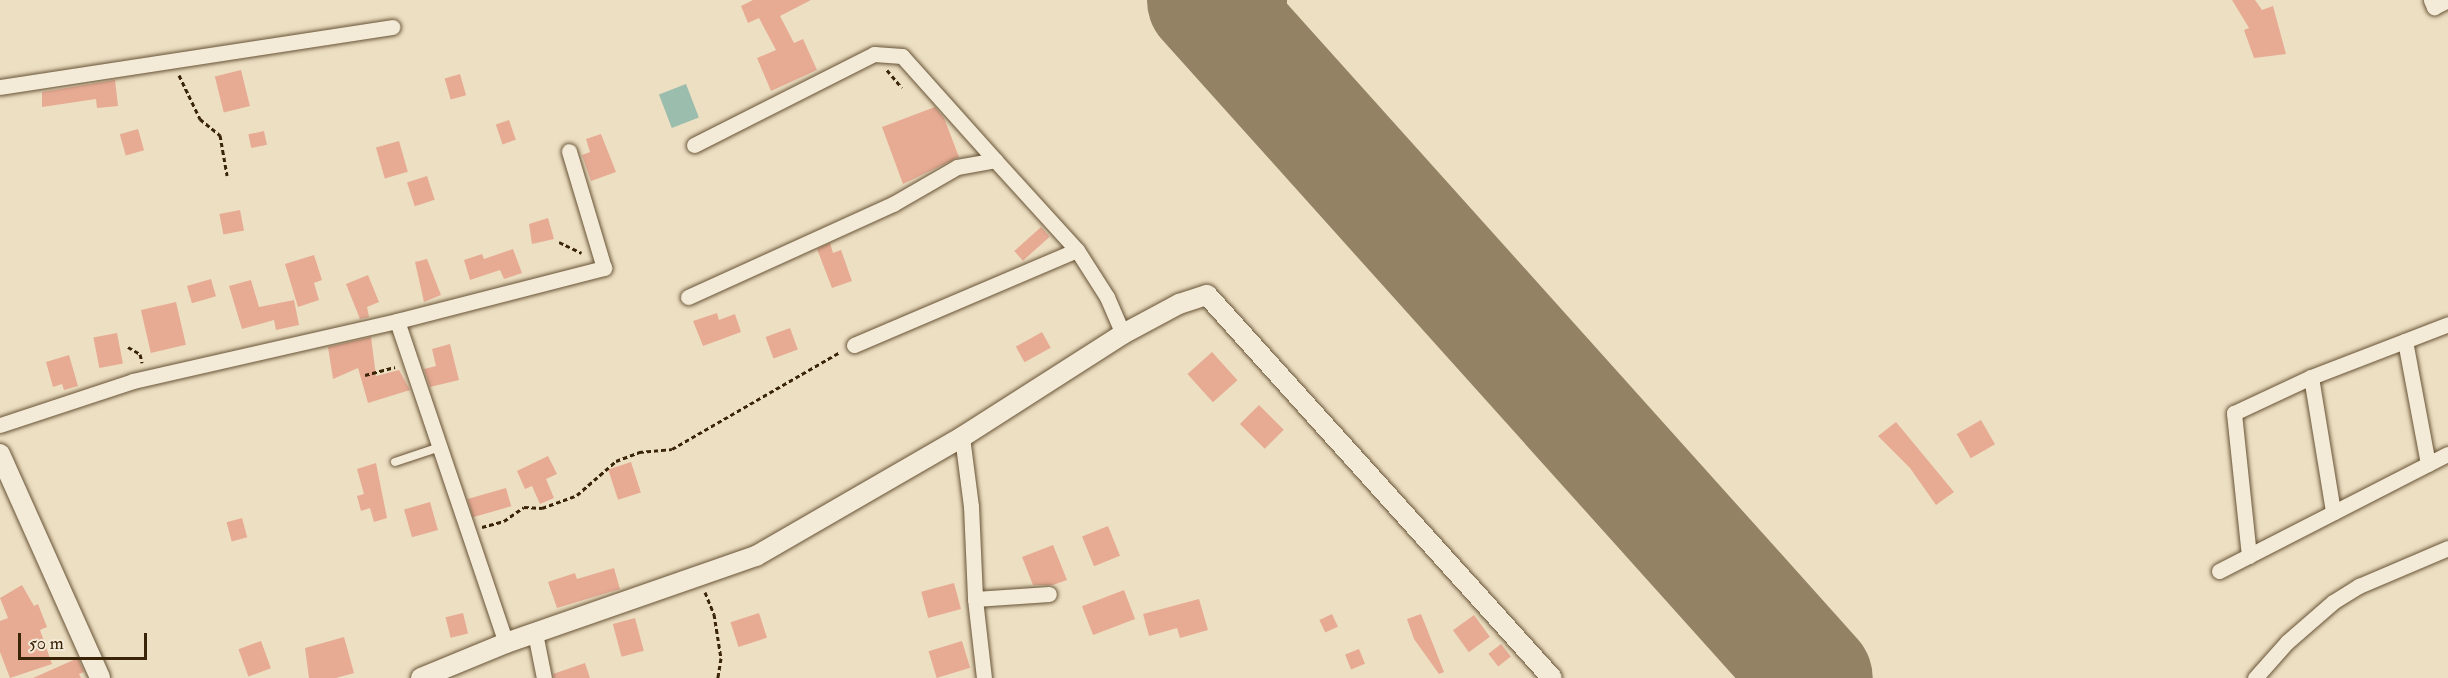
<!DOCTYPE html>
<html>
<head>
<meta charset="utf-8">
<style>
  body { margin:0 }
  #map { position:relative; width:2448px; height:678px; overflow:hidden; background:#eddfc2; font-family:"IM FELL Double Pica",serif }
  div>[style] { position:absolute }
  .water>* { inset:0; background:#9abdad; transform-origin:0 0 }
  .taxiway>* { height:46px; margin:-23px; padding:0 23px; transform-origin:23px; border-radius:23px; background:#948264 }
  .runway>* { height:117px; margin:-58.5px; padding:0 58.5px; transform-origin:58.5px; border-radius:58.5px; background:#948264 }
  .building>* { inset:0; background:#e7ab94; transform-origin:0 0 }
  .path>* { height:3px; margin-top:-1.5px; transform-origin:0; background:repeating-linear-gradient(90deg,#3a2407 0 4.5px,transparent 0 7.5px) }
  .roads { filter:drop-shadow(0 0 2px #675336) drop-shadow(0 0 2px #675336) }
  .service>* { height:8px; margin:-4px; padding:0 4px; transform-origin:4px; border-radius:4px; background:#f3ead7 }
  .minor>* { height:15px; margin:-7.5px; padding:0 7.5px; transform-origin:7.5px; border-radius:7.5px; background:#f3ead7 }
  .tertiary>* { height:20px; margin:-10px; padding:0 10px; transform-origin:10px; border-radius:10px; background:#f3ead7 }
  span { translate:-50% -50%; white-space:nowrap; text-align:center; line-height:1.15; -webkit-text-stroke:5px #f3ead7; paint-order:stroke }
  .scale { position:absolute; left:18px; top:633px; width:129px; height:27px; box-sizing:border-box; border:3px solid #3a2407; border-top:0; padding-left:8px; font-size:18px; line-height:21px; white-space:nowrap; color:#3a2407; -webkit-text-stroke:4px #f3ead7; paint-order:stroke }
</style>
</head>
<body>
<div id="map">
  <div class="water">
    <i style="left:686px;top:84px;width:36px;height:29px;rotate:69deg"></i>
  </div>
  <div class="taxiway">
    <i style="left:1259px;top:60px;width:60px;rotate:-85.2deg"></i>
  </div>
  <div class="runway">
    <i style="left:1205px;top:0;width:911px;rotate:48.07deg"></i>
  </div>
  <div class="building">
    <i style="clip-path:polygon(753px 0,811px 0,780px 16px,794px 43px,803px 39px,817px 70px,771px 91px,757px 58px,776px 50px,759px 18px,748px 23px,741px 6px)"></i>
    <i style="clip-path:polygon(2232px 0,2255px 0,2262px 10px,2273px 6px,2286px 54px,2254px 58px,2244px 30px,2249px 28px)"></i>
    <i style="left:241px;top:70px;width:37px;height:27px;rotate:76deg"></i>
    <i style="left:460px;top:74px;width:22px;height:16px;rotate:74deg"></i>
    <i style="clip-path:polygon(115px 80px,118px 106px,97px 108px,96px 99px,42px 107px,42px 92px)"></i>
    <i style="clip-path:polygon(935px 107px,944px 118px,959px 157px,903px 184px,882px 127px)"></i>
    <i style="left:509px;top:120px;width:21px;height:14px;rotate:71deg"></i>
    <i style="left:138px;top:129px;width:22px;height:19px;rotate:74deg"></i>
    <i style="left:264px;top:131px;width:14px;height:16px;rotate:78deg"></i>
    <i style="clip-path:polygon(601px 134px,616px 172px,591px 181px,582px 155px,590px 152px,586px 139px)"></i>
    <i style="left:399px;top:141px;width:32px;height:24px;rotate:74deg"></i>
    <i style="left:427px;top:176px;width:25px;height:21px;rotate:72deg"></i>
    <i style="left:240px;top:210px;width:21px;height:21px;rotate:79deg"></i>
    <i style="clip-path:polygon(548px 218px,554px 239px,532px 244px,529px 224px)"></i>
    <i style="left:1041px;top:227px;width:13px;height:36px;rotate:48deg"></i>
    <i style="clip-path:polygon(830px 243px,833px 253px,841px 250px,852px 281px,832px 288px,817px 249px)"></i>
    <i style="clip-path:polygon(513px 249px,522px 273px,504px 279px,500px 270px,470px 280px,464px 260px,482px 254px,484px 259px)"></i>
    <i style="clip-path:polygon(314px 255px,322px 280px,314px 283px,319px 300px,298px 307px,285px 264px)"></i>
    <i style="clip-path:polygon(427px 259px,441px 295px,424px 302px,415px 262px)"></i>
    <i style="clip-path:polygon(368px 275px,379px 302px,367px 307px,369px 317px,360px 319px,346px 284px)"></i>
    <i style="left:211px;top:279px;width:18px;height:25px;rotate:74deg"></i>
    <i style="clip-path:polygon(251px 280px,259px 307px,294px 300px,299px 325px,276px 330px,274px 320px,242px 329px,229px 286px)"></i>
    <i style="left:176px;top:302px;width:44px;height:36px;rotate:77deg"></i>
    <i style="clip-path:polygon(717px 313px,719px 320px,735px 314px,741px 332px,703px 346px,693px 321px)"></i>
    <i style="left:790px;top:328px;width:23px;height:26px;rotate:70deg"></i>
    <i style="left:1042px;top:332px;width:18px;height:30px;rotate:61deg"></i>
    <i style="left:117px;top:333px;width:31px;height:24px;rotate:79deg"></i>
    <i style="clip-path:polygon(371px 337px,376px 376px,399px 370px,410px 390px,368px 403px,358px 368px,333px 379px,328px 347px)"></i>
    <i style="clip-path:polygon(450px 344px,459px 380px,430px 387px,424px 369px,436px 366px,432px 349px)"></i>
    <i style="left:1212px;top:352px;width:38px;height:33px;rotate:48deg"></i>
    <i style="clip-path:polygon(69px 355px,78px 386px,64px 390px,62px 384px,53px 387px,46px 362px)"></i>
    <i style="left:1259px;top:405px;width:35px;height:27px;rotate:45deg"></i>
    <i style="left:1981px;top:420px;width:28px;height:28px;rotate:60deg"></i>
    <i style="clip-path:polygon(1896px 422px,1954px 492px,1936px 505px,1910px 468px,1878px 436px)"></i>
    <i style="clip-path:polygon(548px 456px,557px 474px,546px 479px,554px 498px,540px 504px,532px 486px,525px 489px,517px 471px)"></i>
    <i style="left:631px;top:462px;width:32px;height:24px;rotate:72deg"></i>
    <i style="clip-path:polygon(376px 463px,387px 518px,374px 522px,370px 508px,361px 511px,357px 496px,364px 494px,357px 469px)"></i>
    <i style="left:506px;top:488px;width:19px;height:40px;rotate:74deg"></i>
    <i style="left:430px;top:502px;width:29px;height:27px;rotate:74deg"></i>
    <i style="left:242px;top:518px;width:20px;height:16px;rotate:75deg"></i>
    <i style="left:1108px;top:526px;width:32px;height:28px;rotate:68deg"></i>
    <i style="clip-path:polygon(1053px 545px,1067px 580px,1053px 585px,1033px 585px,1022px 557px)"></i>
    <i style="clip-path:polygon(614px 568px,620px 589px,557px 608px,548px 582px,575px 573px,577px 579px)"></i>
    <i style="left:954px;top:583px;width:27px;height:34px;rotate:75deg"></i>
    <i style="clip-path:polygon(22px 585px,34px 606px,38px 604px,47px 627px,40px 630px,52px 664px,10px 678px,0 652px,0 621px,8px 618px,0 598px)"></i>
    <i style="left:1124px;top:590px;width:31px;height:45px;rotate:69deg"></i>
    <i style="clip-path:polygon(1199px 599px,1208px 630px,1180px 638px,1177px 628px,1149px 636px,1143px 614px)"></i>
    <i style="left:463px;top:613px;width:21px;height:18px;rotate:76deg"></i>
    <i style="left:759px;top:613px;width:26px;height:30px;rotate:72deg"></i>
    <i style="left:1332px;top:614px;width:14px;height:14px;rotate:65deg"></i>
    <i style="clip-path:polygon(1421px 614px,1444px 672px,1439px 674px,1414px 639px,1407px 619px)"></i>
    <i style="left:1474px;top:615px;width:27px;height:26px;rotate:54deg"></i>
    <i style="left:635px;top:618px;width:34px;height:23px;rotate:75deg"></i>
    <i style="clip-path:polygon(344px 637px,354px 673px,336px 678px,309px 678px,305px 648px)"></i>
    <i style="left:261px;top:641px;width:29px;height:24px;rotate:70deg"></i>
    <i style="left:962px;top:641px;width:28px;height:35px;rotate:73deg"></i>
    <i style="left:1501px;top:644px;width:16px;height:16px;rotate:52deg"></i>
    <i style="left:1359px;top:649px;width:16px;height:15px;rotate:68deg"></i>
    <i style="clip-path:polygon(78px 658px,84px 672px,79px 674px,81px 678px,33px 678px)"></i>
    <i style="clip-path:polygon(585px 663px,590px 678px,554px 678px,553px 674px)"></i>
  </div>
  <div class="path">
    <i style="left:887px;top:70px;width:23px;rotate:50deg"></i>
    <i style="left:179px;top:75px;width:49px;rotate:64.5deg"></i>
    <i style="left:200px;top:119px;width:26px;rotate:39deg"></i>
    <i style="left:220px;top:135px;width:41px;rotate:80.1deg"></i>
    <i style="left:559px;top:242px;width:25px;rotate:26deg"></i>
    <i style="left:128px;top:347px;width:14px;rotate:30deg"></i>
    <i style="left:140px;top:354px;width:9px;rotate:77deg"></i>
    <i style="left:365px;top:375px;width:31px;rotate:-15deg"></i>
    <i style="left:482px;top:527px;width:23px;rotate:-15deg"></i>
    <i style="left:504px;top:521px;width:24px;rotate:-35deg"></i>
    <i style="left:524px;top:507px;width:18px;rotate:3deg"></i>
    <i style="left:542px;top:508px;width:37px;rotate:-20deg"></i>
    <i style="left:577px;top:495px;width:52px;rotate:-41.1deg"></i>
    <i style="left:616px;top:461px;width:25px;rotate:-21deg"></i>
    <i style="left:639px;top:452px;width:33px;rotate:-5deg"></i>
    <i style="left:672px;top:449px;width:194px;rotate:-30deg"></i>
    <i style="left:705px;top:592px;width:24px;rotate:68deg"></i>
    <i style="left:714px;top:614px;width:45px;rotate:81deg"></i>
    <i style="left:721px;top:658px;width:20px;rotate:99deg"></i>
  </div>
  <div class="roads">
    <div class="service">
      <i style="left:395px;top:462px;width:47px;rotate:-18.4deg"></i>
    </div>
    <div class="minor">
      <i style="left:2431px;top:0;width:8px;rotate:67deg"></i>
      <i style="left:2434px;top:7px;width:16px;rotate:-27deg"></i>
      <i style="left:0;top:87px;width:397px;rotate:-8.7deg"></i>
      <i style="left:694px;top:145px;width:202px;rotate:-26.8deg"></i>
      <i style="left:874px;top:54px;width:28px;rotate:4deg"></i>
      <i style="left:902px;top:56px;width:140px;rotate:48.2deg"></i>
      <i style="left:688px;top:297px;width:225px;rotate:-24.4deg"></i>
      <i style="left:893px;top:204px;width:74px;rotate:-30deg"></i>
      <i style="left:957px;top:167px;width:39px;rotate:-10deg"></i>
      <i style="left:995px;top:160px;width:122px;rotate:47.7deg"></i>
      <i style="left:397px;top:321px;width:340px;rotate:71.3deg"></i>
      <i style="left:2405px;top:341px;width:125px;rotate:79.4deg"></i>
      <i style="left:854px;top:345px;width:242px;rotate:-23.1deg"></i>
      <i style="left:1077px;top:250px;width:56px;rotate:57.4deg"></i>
      <i style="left:1107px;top:297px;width:40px;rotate:66.6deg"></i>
      <i style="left:2311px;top:377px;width:137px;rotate:80.7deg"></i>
      <i style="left:0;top:425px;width:140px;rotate:-18.3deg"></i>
      <i style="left:133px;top:381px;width:271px;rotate:-12.8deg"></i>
      <i style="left:397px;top:321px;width:214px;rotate:-14.4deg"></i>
      <i style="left:604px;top:268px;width:122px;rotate:-106.7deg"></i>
      <i style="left:962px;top:437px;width:70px;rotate:82.6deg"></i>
      <i style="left:971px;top:506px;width:93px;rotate:87.5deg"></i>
      <i style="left:975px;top:599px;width:74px;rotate:-3.9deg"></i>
      <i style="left:2249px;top:556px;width:144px;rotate:-96deg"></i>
      <i style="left:2234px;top:413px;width:85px;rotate:-25.1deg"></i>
      <i style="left:2311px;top:377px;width:147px;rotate:-21.1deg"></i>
      <i style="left:2219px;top:571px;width:257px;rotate:-27.1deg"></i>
      <i style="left:975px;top:599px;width:80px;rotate:83.5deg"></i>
      <i style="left:535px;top:633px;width:46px;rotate:78.7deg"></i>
      <i style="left:2255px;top:678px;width:48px;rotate:-48.4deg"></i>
      <i style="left:2287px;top:642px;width:61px;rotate:-41deg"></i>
      <i style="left:2333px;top:602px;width:31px;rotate:-32deg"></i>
      <i style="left:2359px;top:586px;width:97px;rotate:-23.1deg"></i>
    </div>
    <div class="tertiary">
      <i style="left:0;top:454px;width:245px;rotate:65.9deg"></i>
      <i style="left:421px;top:678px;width:92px;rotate:-22.4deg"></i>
      <i style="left:506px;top:643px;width:265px;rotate:-19.2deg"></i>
      <i style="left:756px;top:556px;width:238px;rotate:-30deg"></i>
      <i style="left:962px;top:437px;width:191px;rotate:-32.6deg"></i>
      <i style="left:1123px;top:334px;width:64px;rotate:-28.2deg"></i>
      <i style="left:1179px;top:304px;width:29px;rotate:-18deg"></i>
      <i style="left:1207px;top:295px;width:515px;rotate:47.99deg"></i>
    </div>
  </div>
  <div class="scale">50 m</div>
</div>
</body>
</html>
